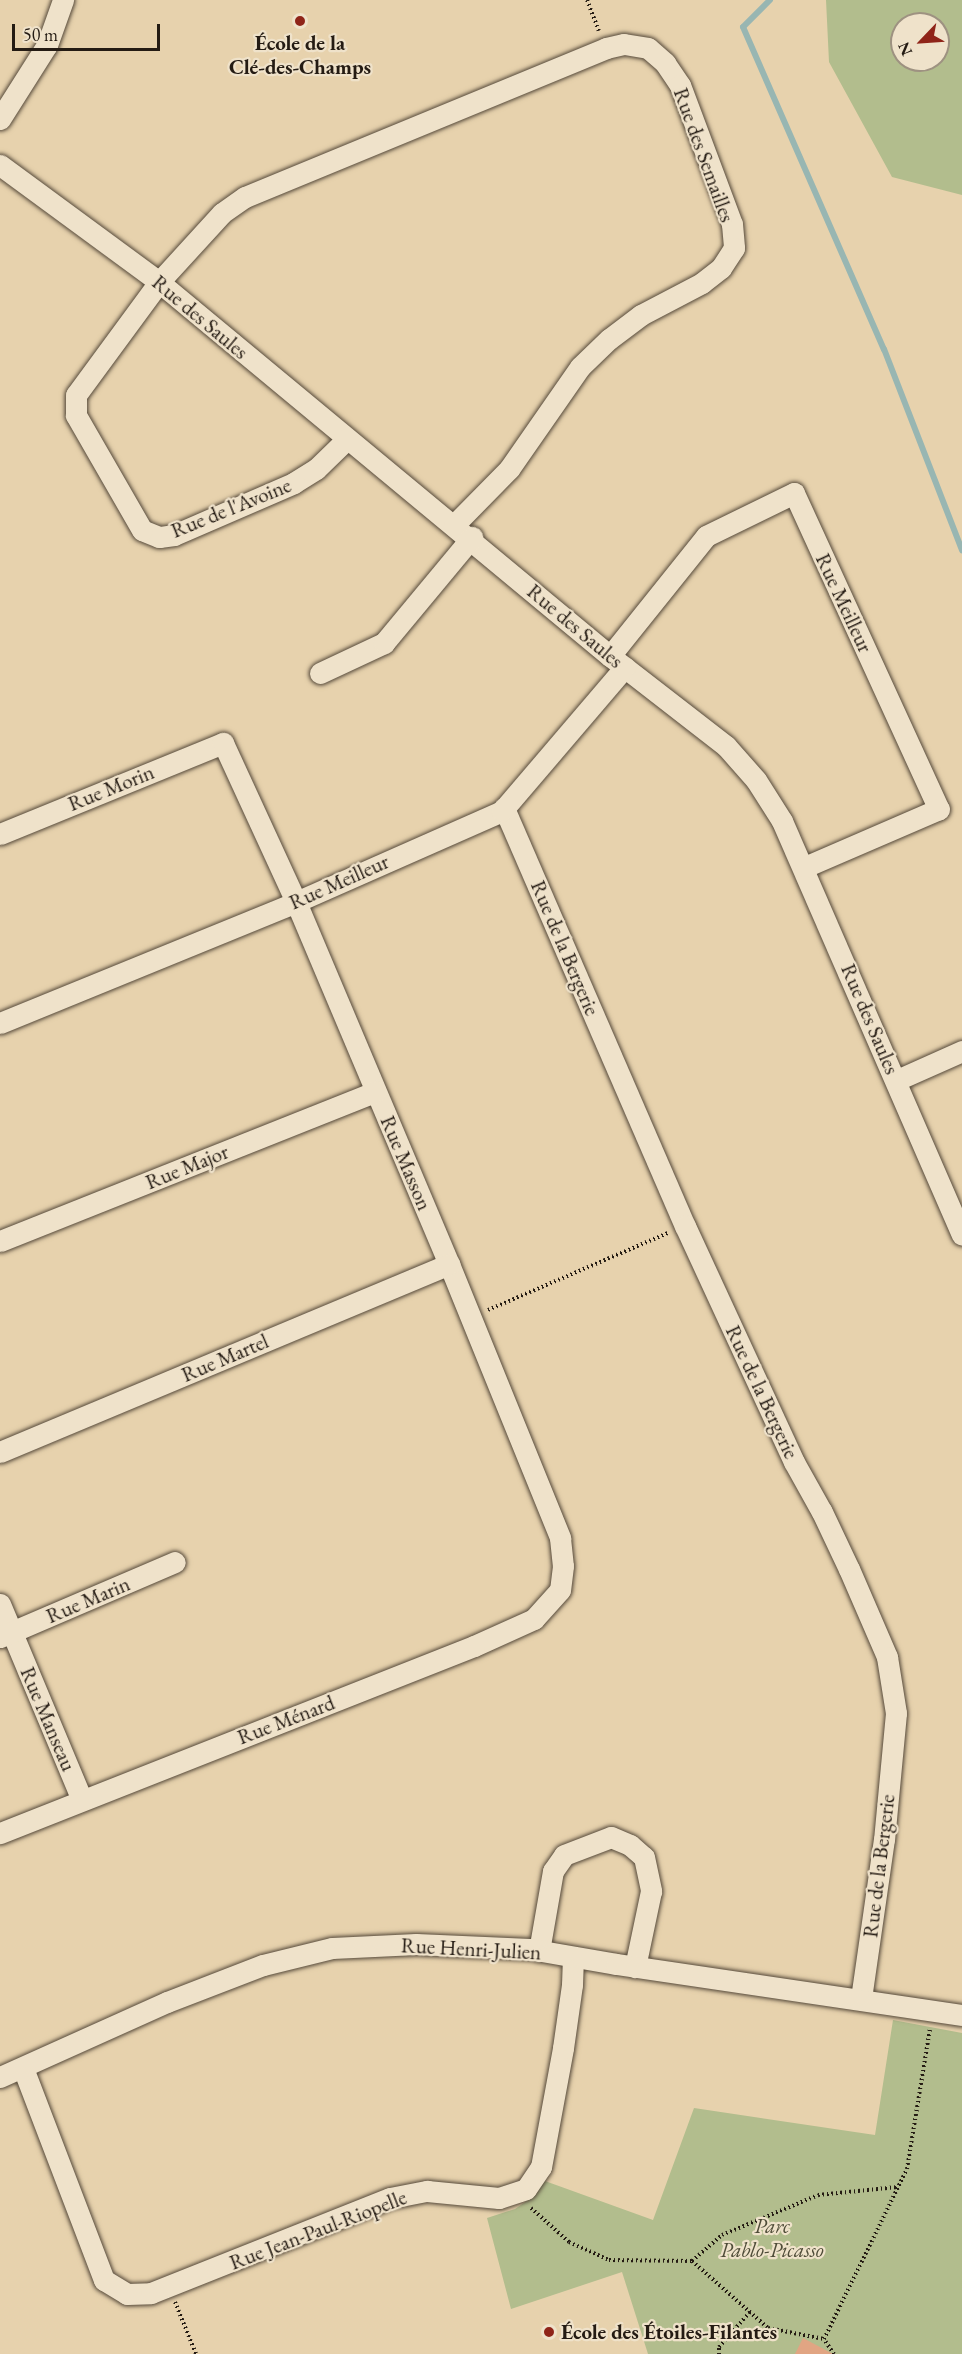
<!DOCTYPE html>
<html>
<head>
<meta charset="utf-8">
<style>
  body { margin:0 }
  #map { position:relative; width:962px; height:2354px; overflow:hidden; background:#e7d2ad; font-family:"EB Garamond",serif }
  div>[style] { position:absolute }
  .green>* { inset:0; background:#b2bd8d }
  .stream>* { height:6px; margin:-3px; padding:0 3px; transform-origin:3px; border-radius:3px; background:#98b6b2 }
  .building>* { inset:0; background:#e1a583 }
  .path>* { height:4px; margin-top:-2px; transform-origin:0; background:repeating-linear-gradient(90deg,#241b13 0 1.5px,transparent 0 4.5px) }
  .roads { filter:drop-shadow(0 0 2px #55493a) drop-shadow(0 0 2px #55493a) }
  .minor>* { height:21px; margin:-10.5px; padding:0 10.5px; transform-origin:10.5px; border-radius:10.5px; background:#efe2ca }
  .dots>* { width:16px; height:16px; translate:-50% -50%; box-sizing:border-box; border:3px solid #efe2ca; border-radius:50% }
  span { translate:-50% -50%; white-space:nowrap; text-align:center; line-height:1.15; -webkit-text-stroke:4.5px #efe2ca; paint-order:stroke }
  .poi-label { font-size:21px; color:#241b13; font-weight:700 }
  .left { translate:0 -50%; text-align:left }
  .street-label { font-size:21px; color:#241b13 }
  .park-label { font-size:21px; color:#4f4c38; font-style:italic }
  .north { position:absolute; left:890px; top:12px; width:60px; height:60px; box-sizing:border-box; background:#efe2ca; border:2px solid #9e9281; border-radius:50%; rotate:245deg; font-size:16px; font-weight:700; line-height:24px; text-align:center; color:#241b13 }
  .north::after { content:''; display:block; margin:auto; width:21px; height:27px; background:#8f2418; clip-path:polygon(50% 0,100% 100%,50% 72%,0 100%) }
  .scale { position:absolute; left:12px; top:24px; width:148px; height:27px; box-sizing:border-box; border:3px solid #241b13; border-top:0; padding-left:8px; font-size:18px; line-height:21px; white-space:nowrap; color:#241b13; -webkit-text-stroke:4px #efe2ca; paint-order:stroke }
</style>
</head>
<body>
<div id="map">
  <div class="green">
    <i style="clip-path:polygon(evenodd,826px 0,962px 0,962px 195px,892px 177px,829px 62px,826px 0,902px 24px,938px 24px,938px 60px,902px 60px,902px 24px)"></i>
    <i style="clip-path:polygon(893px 2020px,962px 2033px,962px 2354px,648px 2354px,622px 2272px,511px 2309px,487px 2218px,515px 2209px,531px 2198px,545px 2181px,653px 2220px,694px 2108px,875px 2135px)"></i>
  </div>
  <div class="stream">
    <i style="left:770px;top:0;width:38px;rotate:135deg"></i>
    <i style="left:743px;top:27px;width:352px;rotate:66.4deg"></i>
    <i style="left:884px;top:349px;width:216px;rotate:68.8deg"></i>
  </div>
  <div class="building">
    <i style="clip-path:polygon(803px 2338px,833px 2354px,795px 2354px)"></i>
  </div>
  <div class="path">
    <i style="left:587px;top:0;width:33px;rotate:69deg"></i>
    <i style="left:488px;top:1310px;width:196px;rotate:-23.2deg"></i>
    <i style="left:531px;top:2208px;width:51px;rotate:41.8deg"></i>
    <i style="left:569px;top:2242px;width:44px;rotate:24.2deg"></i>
    <i style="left:609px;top:2260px;width:83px;rotate:0.7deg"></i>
    <i style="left:692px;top:2261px;width:101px;rotate:41.4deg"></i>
    <i style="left:768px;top:2328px;width:57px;rotate:11.1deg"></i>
    <i style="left:692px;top:2261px;width:40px;rotate:-41deg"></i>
    <i style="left:722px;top:2235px;width:104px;rotate:-22.6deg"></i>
    <i style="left:818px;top:2195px;width:80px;rotate:-5.7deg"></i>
    <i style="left:175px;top:2302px;width:56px;rotate:68deg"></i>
    <i style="left:719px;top:2354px;width:7px;rotate:-90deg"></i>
    <i style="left:719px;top:2347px;width:47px;rotate:-48.5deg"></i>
    <i style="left:834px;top:2354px;width:18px;rotate:-124deg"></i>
    <i style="left:824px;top:2339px;width:189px;rotate:-64deg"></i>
    <i style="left:907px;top:2169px;width:143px;rotate:-80.7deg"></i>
  </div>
  <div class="roads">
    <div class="minor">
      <i style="left:0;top:119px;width:88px;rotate:-57.6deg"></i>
      <i style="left:47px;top:45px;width:48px;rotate:-70.4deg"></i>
      <i style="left:0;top:165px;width:197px;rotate:36.3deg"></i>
      <i style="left:159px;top:282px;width:586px;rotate:39.67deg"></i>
      <i style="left:610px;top:656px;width:147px;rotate:37.8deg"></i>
      <i style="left:726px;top:746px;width:45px;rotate:48.6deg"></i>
      <i style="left:756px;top:780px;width:49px;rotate:57.6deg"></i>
      <i style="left:782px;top:821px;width:451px;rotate:66.5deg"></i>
      <i style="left:347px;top:439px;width:43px;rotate:135.9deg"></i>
      <i style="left:316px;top:469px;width:26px;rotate:148deg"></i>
      <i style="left:294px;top:483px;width:131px;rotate:156.6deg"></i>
      <i style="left:174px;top:535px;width:15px;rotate:172deg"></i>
      <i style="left:159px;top:537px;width:18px;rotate:-158deg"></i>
      <i style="left:142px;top:530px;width:133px;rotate:-119.9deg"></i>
      <i style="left:76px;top:415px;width:20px;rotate:-90deg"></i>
      <i style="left:76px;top:395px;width:140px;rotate:-53.7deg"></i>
      <i style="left:159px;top:282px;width:93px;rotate:-47.6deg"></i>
      <i style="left:222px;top:213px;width:28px;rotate:-35deg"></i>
      <i style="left:245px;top:197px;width:391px;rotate:-22.4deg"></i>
      <i style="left:606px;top:48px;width:18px;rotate:-13deg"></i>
      <i style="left:624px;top:44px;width:24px;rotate:9deg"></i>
      <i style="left:648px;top:48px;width:23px;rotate:41deg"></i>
      <i style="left:665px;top:63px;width:27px;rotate:56deg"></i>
      <i style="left:680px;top:85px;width:148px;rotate:69.5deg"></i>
      <i style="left:732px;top:224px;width:24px;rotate:85deg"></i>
      <i style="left:734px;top:248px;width:24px;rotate:123deg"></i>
      <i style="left:721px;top:268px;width:24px;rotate:142deg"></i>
      <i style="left:702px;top:283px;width:69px;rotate:152.3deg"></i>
      <i style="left:641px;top:315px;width:40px;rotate:143deg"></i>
      <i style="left:609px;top:339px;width:40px;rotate:136deg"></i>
      <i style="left:580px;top:367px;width:124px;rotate:124.8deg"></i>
      <i style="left:509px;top:469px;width:78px;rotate:134.5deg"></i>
      <i style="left:610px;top:656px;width:154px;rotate:-51.3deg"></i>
      <i style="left:706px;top:536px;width:98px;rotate:-26deg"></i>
      <i style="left:794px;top:493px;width:348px;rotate:65.4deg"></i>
      <i style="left:939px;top:809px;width:146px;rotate:156.6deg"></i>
      <i style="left:320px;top:673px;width:71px;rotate:-25.1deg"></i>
      <i style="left:384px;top:643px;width:138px;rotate:-50.3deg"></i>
      <i style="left:504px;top:808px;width:456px;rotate:66.6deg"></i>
      <i style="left:685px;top:1226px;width:260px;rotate:65.2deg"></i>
      <i style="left:794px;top:1462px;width:57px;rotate:60.8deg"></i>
      <i style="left:822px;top:1512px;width:63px;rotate:64.7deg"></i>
      <i style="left:849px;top:1569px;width:96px;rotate:66.6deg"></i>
      <i style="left:887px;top:1657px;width:57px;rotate:80.9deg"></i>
      <i style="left:896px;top:1713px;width:127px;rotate:95.4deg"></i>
      <i style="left:884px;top:1839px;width:162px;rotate:98.2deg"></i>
      <i style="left:0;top:834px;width:241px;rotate:-22.2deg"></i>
      <i style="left:223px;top:743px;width:175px;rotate:65.3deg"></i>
      <i style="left:296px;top:902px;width:393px;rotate:67.1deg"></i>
      <i style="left:449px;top:1264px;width:296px;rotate:67.9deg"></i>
      <i style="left:560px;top:1538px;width:28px;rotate:84deg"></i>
      <i style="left:563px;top:1566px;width:24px;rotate:97deg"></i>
      <i style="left:560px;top:1590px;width:39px;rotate:132deg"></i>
      <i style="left:534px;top:1619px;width:66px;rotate:155.8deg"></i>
      <i style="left:474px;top:1646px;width:510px;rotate:158.47deg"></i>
      <i style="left:0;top:1023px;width:320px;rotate:-22.2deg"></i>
      <i style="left:296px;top:902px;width:225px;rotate:-23.8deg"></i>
      <i style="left:502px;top:811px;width:189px;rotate:-49.5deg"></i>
      <i style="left:897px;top:1080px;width:71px;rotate:-24deg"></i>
      <i style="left:0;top:1241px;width:404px;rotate:-21.7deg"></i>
      <i style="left:0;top:1452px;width:487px;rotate:-22.7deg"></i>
      <i style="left:0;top:1604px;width:212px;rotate:67.3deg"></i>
      <i style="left:0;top:1637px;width:190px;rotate:-23.2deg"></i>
      <i style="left:539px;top:1951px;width:81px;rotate:-80.1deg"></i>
      <i style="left:553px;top:1871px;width:19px;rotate:-55deg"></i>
      <i style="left:564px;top:1855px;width:50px;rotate:-21deg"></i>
      <i style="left:611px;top:1837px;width:21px;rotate:23deg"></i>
      <i style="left:630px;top:1845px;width:18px;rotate:41deg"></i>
      <i style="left:644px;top:1857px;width:35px;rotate:78deg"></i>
      <i style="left:651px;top:1891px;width:78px;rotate:101.9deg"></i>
      <i style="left:23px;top:2068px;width:227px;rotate:69.1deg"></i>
      <i style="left:104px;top:2280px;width:27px;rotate:31deg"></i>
      <i style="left:127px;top:2294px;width:24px;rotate:-2deg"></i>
      <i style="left:151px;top:2293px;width:257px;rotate:-21.7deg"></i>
      <i style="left:390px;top:2198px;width:38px;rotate:-11deg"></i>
      <i style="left:427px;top:2191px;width:72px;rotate:5.6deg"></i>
      <i style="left:499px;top:2198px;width:28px;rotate:-18deg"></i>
      <i style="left:526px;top:2189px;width:27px;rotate:-56deg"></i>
      <i style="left:541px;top:2167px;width:121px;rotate:-79.5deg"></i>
      <i style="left:563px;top:2048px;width:64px;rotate:-81.9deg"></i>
      <i style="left:572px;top:1985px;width:28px;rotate:-88deg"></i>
      <i style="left:0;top:2077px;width:183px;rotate:-24.2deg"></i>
      <i style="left:167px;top:2002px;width:103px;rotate:-21.1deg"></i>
      <i style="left:263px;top:1965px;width:71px;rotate:-13.8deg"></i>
      <i style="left:332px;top:1948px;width:84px;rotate:-2.7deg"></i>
      <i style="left:416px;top:1944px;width:114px;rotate:2.5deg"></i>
      <i style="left:530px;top:1949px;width:87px;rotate:9.9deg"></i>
      <i style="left:616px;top:1964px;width:350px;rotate:8.4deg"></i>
    </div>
  </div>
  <div class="dots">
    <i style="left:300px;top:21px;background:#8f2418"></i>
    <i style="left:549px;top:2332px;background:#8f2418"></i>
  </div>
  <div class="poi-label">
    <span style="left:300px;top:55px">École de la<br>Clé-des-Champs</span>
    <span class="left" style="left:561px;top:2332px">École des Étoiles-Filantes</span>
  </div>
  <div class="street-label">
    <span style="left:704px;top:155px;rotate:70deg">Rue des Semailles</span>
    <span style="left:200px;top:317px;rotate:40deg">Rue des Saules</span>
    <span style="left:231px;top:508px;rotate:-22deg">Rue de l'Avoine</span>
    <span style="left:844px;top:603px;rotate:65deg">Rue Meilleur</span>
    <span style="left:575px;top:626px;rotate:40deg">Rue des Saules</span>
    <span style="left:111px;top:788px;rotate:-22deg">Rue Morin</span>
    <span style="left:339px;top:882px;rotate:-24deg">Rue Meilleur</span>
    <span style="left:565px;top:948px;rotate:67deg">Rue de la Bergerie</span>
    <span style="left:870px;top:1019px;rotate:67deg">Rue des Saules</span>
    <span style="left:406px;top:1163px;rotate:67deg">Rue Masson</span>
    <span style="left:187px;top:1167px;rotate:-22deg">Rue Major</span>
    <span style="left:225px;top:1358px;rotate:-23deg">Rue Martel</span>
    <span style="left:762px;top:1392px;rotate:65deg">Rue de la Bergerie</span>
    <span style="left:88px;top:1600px;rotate:-23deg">Rue Marin</span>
    <span style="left:48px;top:1719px;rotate:67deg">Rue Manseau</span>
    <span style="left:286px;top:1720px;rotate:-21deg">Rue Ménard</span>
    <span style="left:879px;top:1866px;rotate:-83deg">Rue de la Bergerie</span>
    <span style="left:471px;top:1949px;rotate:3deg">Rue Henri-Julien</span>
    <span style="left:318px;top:2230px;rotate:-21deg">Rue Jean-Paul-Riopelle</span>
  </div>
  <div class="park-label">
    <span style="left:772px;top:2238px">Parc<br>Pablo-Picasso</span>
  </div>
  <div class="north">N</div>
  <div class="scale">50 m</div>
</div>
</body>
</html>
